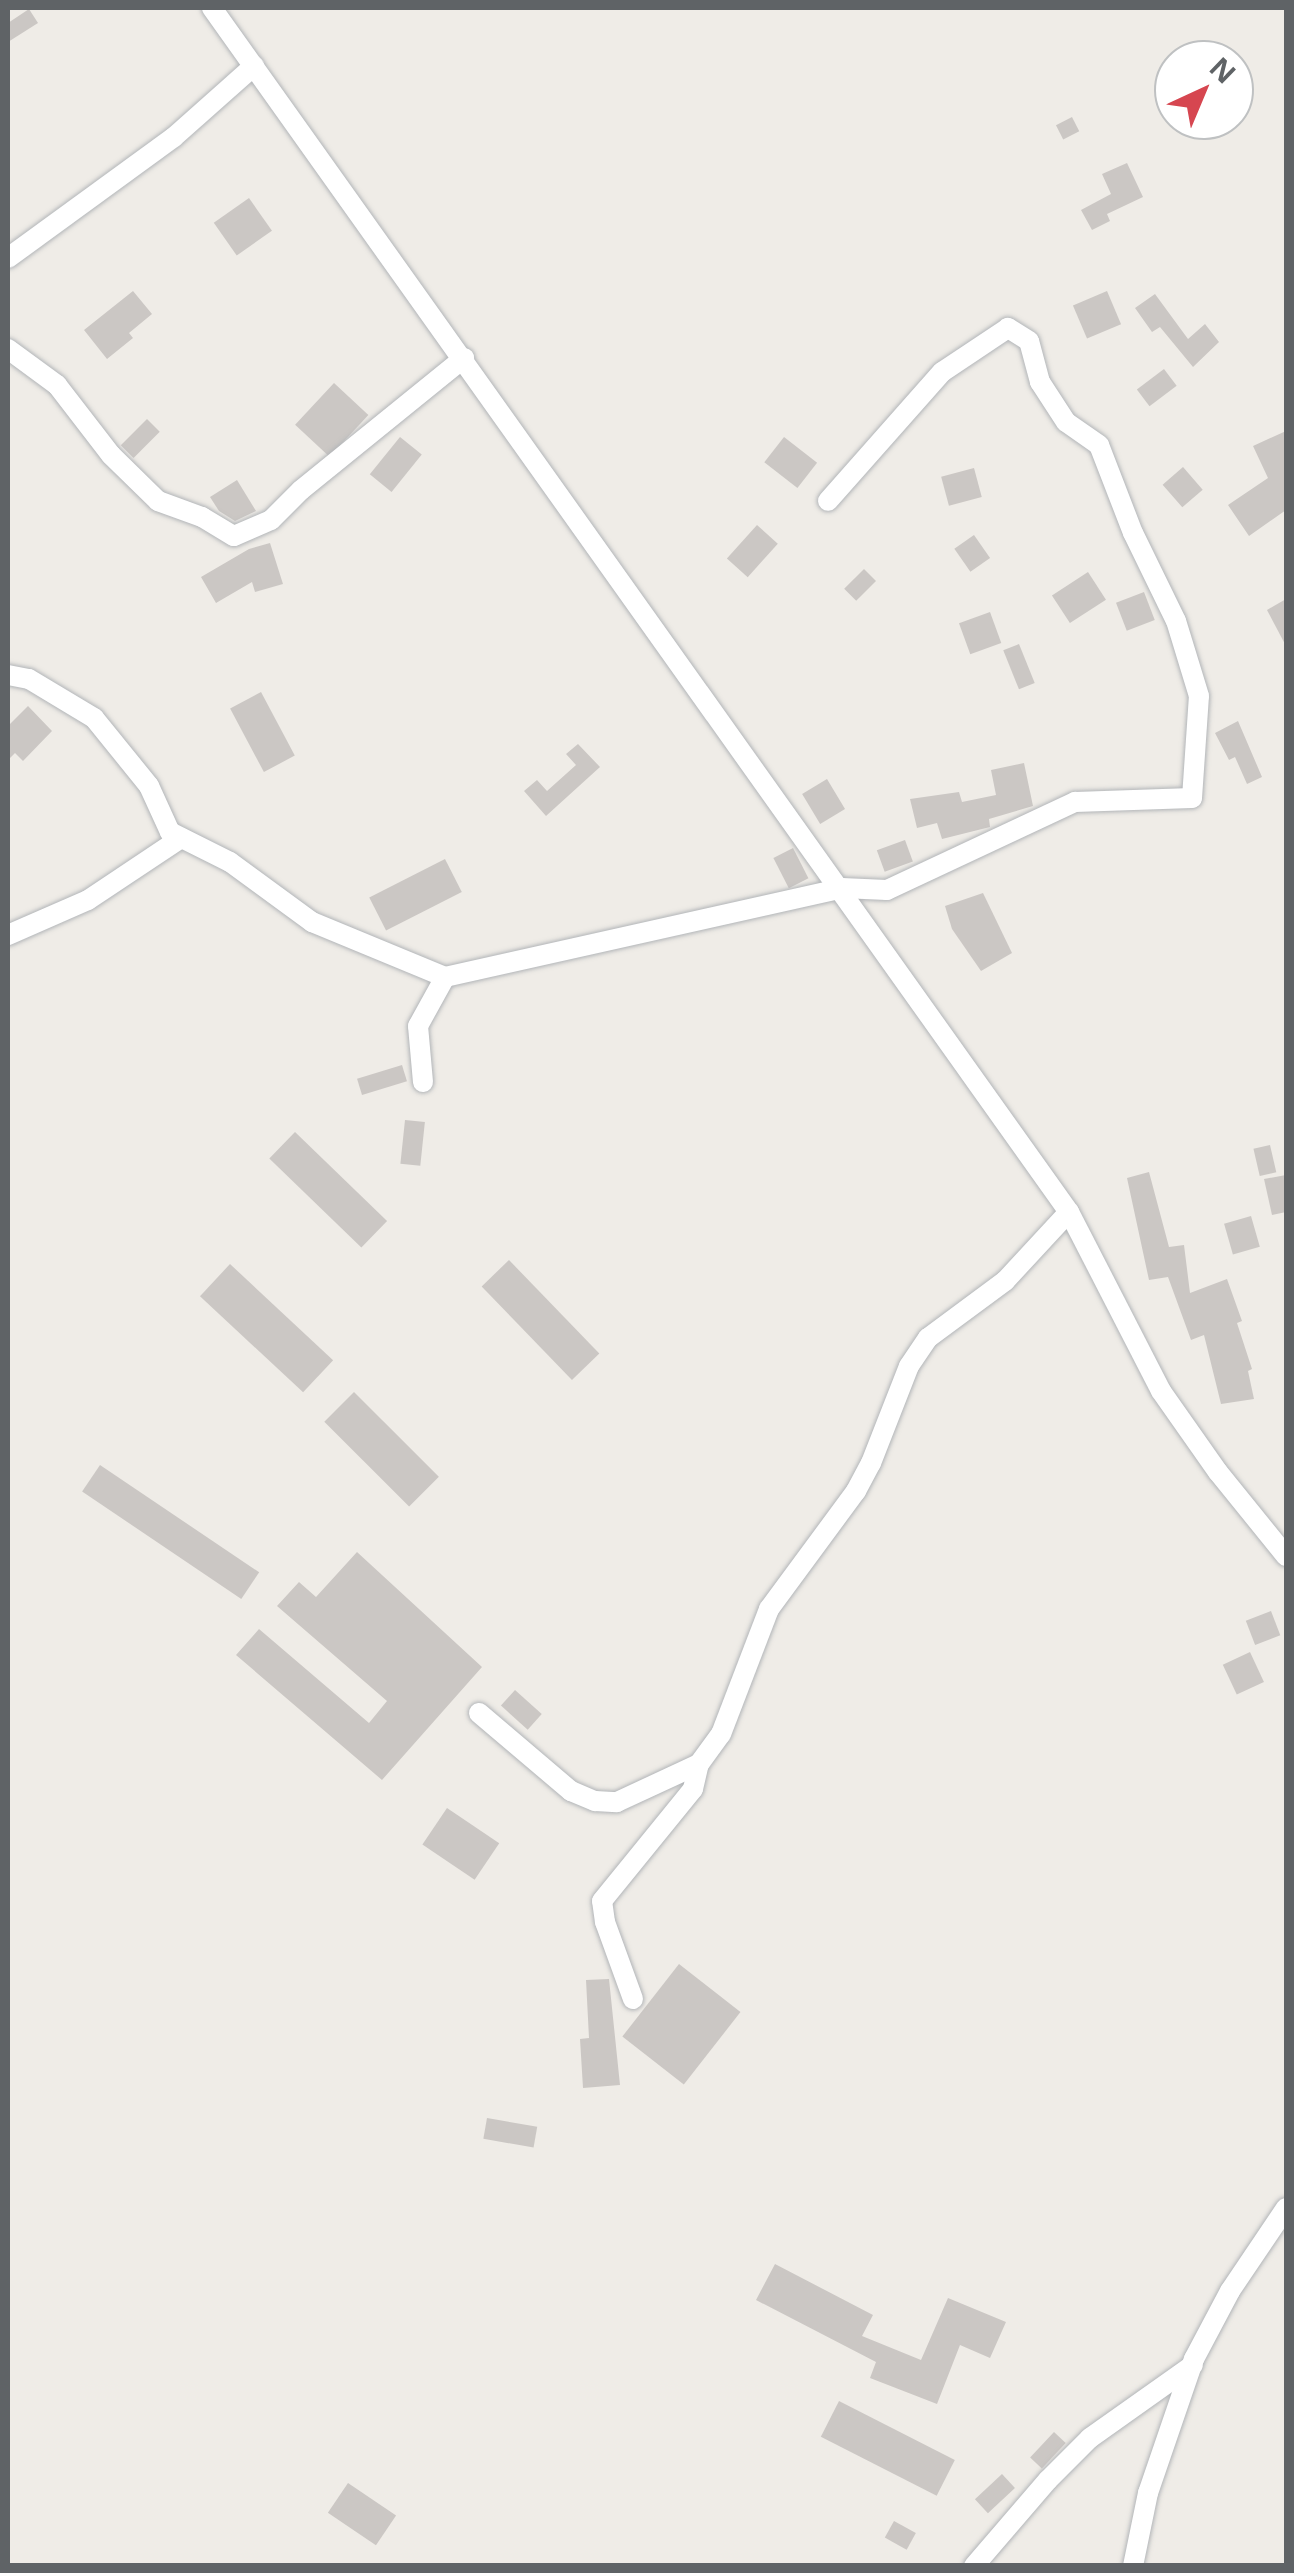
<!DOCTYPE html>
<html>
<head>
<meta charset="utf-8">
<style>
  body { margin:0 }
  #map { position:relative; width:1294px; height:2573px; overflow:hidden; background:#efece7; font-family:"Open Sans",sans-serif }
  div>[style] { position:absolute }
  .building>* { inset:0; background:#cbc7c4; transform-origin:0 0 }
  .roads { filter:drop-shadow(0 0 2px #b2b5b8) drop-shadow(0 0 2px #b2b5b8) }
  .minor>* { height:20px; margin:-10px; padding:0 10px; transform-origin:10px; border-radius:10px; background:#fff }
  span { translate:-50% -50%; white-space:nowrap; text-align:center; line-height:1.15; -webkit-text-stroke:10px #fff; paint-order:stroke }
  .frame { position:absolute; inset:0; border:10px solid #5f6366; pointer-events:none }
  .north { position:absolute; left:1154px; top:40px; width:100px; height:100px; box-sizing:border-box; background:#fff; border:2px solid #bfc1c2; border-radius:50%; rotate:44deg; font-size:28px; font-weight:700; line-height:40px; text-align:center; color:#5f6366 }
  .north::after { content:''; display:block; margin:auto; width:35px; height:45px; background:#d64650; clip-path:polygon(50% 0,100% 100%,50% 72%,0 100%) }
</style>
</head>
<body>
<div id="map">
  <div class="building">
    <i style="clip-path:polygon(29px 9px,38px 23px,8px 42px,8px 23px)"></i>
    <i style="left:1072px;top:117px;width:16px;height:18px;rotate:63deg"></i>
    <i style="clip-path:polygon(1127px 163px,1143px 197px,1107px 214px,1110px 221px,1092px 230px,1081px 210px,1111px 194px,1102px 174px)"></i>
    <i style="left:249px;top:198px;width:40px;height:43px;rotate:55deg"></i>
    <i style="clip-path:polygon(133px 291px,152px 314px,129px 333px,133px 338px,107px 359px,84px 330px)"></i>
    <i style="left:1107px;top:291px;width:36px;height:37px;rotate:67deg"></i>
    <i style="clip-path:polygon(1155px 294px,1188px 339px,1205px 324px,1219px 342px,1193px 367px,1160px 327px,1152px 332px,1135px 308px)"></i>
    <i style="left:1164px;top:369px;width:21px;height:34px;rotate:53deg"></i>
    <i style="left:334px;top:383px;width:47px;height:57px;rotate:43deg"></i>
    <i style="left:147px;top:419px;width:18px;height:37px;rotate:45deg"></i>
    <i style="clip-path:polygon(1286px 431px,1286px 510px,1249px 536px,1228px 505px,1268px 478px,1253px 446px)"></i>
    <i style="left:400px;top:437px;width:28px;height:48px;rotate:39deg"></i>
    <i style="left:784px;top:437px;width:42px;height:32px;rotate:38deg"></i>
    <i style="left:1183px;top:467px;width:30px;height:27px;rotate:49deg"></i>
    <i style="left:974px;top:468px;width:30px;height:34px;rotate:75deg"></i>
    <i style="clip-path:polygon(237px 480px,256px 511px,235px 521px,219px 511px,210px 497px)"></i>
    <i style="left:757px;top:525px;width:28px;height:45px;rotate:42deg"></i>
    <i style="left:974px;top:535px;width:28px;height:24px;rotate:55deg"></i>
    <i style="clip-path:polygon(270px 543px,283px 584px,255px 592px,252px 582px,216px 603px,201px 577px,249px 549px)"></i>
    <i style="left:864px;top:569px;width:17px;height:28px;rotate:45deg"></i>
    <i style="left:1088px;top:572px;width:33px;height:43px;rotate:57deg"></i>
    <i style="left:1144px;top:592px;width:30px;height:30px;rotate:69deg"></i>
    <i style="clip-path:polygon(1286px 599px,1286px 646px,1267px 610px)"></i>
    <i style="left:990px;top:612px;width:33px;height:33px;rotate:70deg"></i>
    <i style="left:1019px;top:644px;width:42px;height:17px;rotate:68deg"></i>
    <i style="left:261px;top:692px;width:72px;height:35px;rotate:62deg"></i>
    <i style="clip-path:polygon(28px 706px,52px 731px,23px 761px,15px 753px,8px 760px,8px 726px)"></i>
    <i style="clip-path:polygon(1238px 721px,1262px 777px,1247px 784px,1235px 757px,1229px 760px,1215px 733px)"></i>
    <i style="clip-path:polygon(578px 744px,600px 767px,546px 816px,524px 791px,537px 780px,547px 791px,576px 765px,566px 754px)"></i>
    <i style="clip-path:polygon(1024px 763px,1033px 806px,989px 819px,990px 827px,942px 839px,937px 823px,917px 828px,910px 799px,959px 792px,962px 802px,996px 795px,991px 770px)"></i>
    <i style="left:827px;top:779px;width:35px;height:29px;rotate:59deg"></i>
    <i style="left:905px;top:840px;width:23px;height:30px;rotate:70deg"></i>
    <i style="left:793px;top:848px;width:34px;height:22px;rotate:63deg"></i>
    <i style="left:445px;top:859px;width:37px;height:85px;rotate:63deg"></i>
    <i style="clip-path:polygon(983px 893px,1012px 953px,981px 971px,952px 929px,945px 906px)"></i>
    <i style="left:402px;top:1065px;width:17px;height:47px;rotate:73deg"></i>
    <i style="left:405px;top:1120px;width:20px;height:44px;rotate:6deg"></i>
    <i style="left:295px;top:1132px;width:128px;height:37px;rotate:44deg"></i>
    <i style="left:1270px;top:1145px;width:28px;height:17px;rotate:77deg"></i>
    <i style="clip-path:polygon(1149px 1172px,1169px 1247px,1184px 1245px,1190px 1293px,1227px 1279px,1242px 1321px,1237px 1323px,1252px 1369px,1248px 1371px,1254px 1399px,1221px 1404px,1204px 1335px,1191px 1340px,1168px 1277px,1149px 1280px,1127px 1178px)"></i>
    <i style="clip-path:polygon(1286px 1175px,1286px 1212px,1272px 1215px,1264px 1179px)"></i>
    <i style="left:1251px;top:1216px;width:32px;height:28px;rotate:74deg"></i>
    <i style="left:509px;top:1260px;width:130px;height:38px;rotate:46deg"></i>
    <i style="left:230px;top:1264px;width:141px;height:44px;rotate:43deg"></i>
    <i style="left:354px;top:1392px;width:120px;height:42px;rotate:45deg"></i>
    <i style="left:100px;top:1465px;width:192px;height:32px;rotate:34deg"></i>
    <i style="clip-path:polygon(357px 1552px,482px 1667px,382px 1780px,236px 1655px,259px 1629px,369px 1723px,387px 1701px,277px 1606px,299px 1582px,316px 1597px)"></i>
    <i style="left:1271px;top:1611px;width:26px;height:27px;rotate:69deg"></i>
    <i style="left:1250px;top:1652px;width:33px;height:30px;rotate:65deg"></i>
    <i style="left:515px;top:1690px;width:36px;height:21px;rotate:42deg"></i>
    <i style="left:447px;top:1808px;width:63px;height:44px;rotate:34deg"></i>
    <i style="left:679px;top:1964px;width:78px;height:92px;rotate:38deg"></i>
    <i style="clip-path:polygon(609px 1979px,620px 2085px,583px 2088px,580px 2039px,589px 2038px,586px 1980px)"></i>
    <i style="left:487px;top:2118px;width:51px;height:21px;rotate:10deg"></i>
    <i style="clip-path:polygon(775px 2264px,873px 2315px,862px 2336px,921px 2360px,948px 2298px,1006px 2322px,990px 2358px,960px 2345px,937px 2404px,870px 2378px,876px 2362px,756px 2300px)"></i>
    <i style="left:839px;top:2401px;width:130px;height:40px;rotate:27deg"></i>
    <i style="left:1054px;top:2432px;width:16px;height:35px;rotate:43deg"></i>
    <i style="left:1002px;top:2474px;width:19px;height:37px;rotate:47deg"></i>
    <i style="left:348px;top:2483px;width:58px;height:36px;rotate:34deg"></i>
    <i style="left:894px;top:2521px;width:25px;height:19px;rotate:29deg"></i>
  </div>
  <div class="roads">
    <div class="minor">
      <i style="left:212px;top:8px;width:1478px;rotate:54.56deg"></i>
      <i style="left:1069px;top:1212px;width:201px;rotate:62.8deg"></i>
      <i style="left:1161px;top:1391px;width:99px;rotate:54.9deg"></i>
      <i style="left:1218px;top:1472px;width:108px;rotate:51deg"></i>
      <i style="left:8px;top:258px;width:205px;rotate:-36.1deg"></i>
      <i style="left:174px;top:137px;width:107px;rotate:-41.6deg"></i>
      <i style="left:8px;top:349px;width:61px;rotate:36.3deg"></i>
      <i style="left:57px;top:385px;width:88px;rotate:52.4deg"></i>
      <i style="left:111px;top:455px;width:66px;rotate:44.4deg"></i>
      <i style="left:158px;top:501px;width:47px;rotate:20deg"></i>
      <i style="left:202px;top:517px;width:37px;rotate:31deg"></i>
      <i style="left:234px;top:536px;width:40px;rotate:-23.4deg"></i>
      <i style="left:271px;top:520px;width:42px;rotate:-45deg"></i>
      <i style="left:301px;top:490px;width:210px;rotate:-39deg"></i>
      <i style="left:8px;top:675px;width:21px;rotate:11deg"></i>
      <i style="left:29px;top:679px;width:76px;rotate:31deg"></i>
      <i style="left:94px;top:718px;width:87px;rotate:51deg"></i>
      <i style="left:149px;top:786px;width:51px;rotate:65.5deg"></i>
      <i style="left:170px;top:832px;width:67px;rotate:26.6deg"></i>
      <i style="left:230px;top:862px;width:102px;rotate:36.2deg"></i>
      <i style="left:312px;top:922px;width:144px;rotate:22.5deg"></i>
      <i style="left:8px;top:935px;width:87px;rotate:-23.6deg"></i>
      <i style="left:88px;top:900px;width:112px;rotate:-33.7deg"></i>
      <i style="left:423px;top:1082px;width:56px;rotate:-95.1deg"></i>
      <i style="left:418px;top:1026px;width:56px;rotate:-61.1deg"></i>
      <i style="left:445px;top:977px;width:407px;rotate:-12.6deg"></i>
      <i style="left:842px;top:888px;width:45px;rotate:2.5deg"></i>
      <i style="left:887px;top:890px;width:208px;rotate:-25.1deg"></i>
      <i style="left:1075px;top:802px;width:117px;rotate:-2deg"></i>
      <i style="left:1192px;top:798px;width:102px;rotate:-86.1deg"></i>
      <i style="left:1199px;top:696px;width:78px;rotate:-107deg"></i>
      <i style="left:1176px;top:621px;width:98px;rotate:-116deg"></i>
      <i style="left:1133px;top:533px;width:94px;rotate:-111.1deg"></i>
      <i style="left:1099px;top:445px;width:40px;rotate:-145.1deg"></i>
      <i style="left:1066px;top:422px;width:48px;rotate:-123deg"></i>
      <i style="left:1040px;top:382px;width:42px;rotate:-105deg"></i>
      <i style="left:1029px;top:341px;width:25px;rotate:-148deg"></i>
      <i style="left:1008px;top:328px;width:79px;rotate:146.3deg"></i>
      <i style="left:942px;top:372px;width:172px;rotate:131.5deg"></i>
      <i style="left:479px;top:1713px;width:121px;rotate:40.3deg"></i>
      <i style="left:571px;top:1791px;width:26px;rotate:23deg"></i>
      <i style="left:595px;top:1801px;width:22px;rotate:3deg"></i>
      <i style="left:617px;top:1802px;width:90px;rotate:-24.9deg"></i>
      <i style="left:699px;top:1764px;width:37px;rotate:-54deg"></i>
      <i style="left:721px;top:1734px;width:134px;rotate:-69deg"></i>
      <i style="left:769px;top:1609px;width:147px;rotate:-53.6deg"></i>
      <i style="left:856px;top:1491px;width:32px;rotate:-62deg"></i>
      <i style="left:871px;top:1463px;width:104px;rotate:-68.6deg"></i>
      <i style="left:909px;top:1366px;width:34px;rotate:-56deg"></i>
      <i style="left:928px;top:1338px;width:96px;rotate:-36.5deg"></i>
      <i style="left:1005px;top:1281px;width:94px;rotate:-47.2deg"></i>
      <i style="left:633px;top:1999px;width:82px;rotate:-110deg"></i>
      <i style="left:605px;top:1922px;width:21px;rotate:-98deg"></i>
      <i style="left:602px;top:1901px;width:144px;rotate:-50.9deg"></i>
      <i style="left:693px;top:1789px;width:26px;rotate:-77deg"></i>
      <i style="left:974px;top:2566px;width:113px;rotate:-49.3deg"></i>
      <i style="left:1048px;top:2480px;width:59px;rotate:-45deg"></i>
      <i style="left:1090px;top:2438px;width:126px;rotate:-35.3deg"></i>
      <i style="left:1133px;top:2566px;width:75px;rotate:-78.4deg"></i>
      <i style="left:1148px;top:2493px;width:142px;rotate:-71.1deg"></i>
      <i style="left:1194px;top:2359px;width:77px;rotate:-62.1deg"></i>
      <i style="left:1230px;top:2291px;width:100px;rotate:-56deg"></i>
    </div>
  </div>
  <div class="frame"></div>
  <div class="north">N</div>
</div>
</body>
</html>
